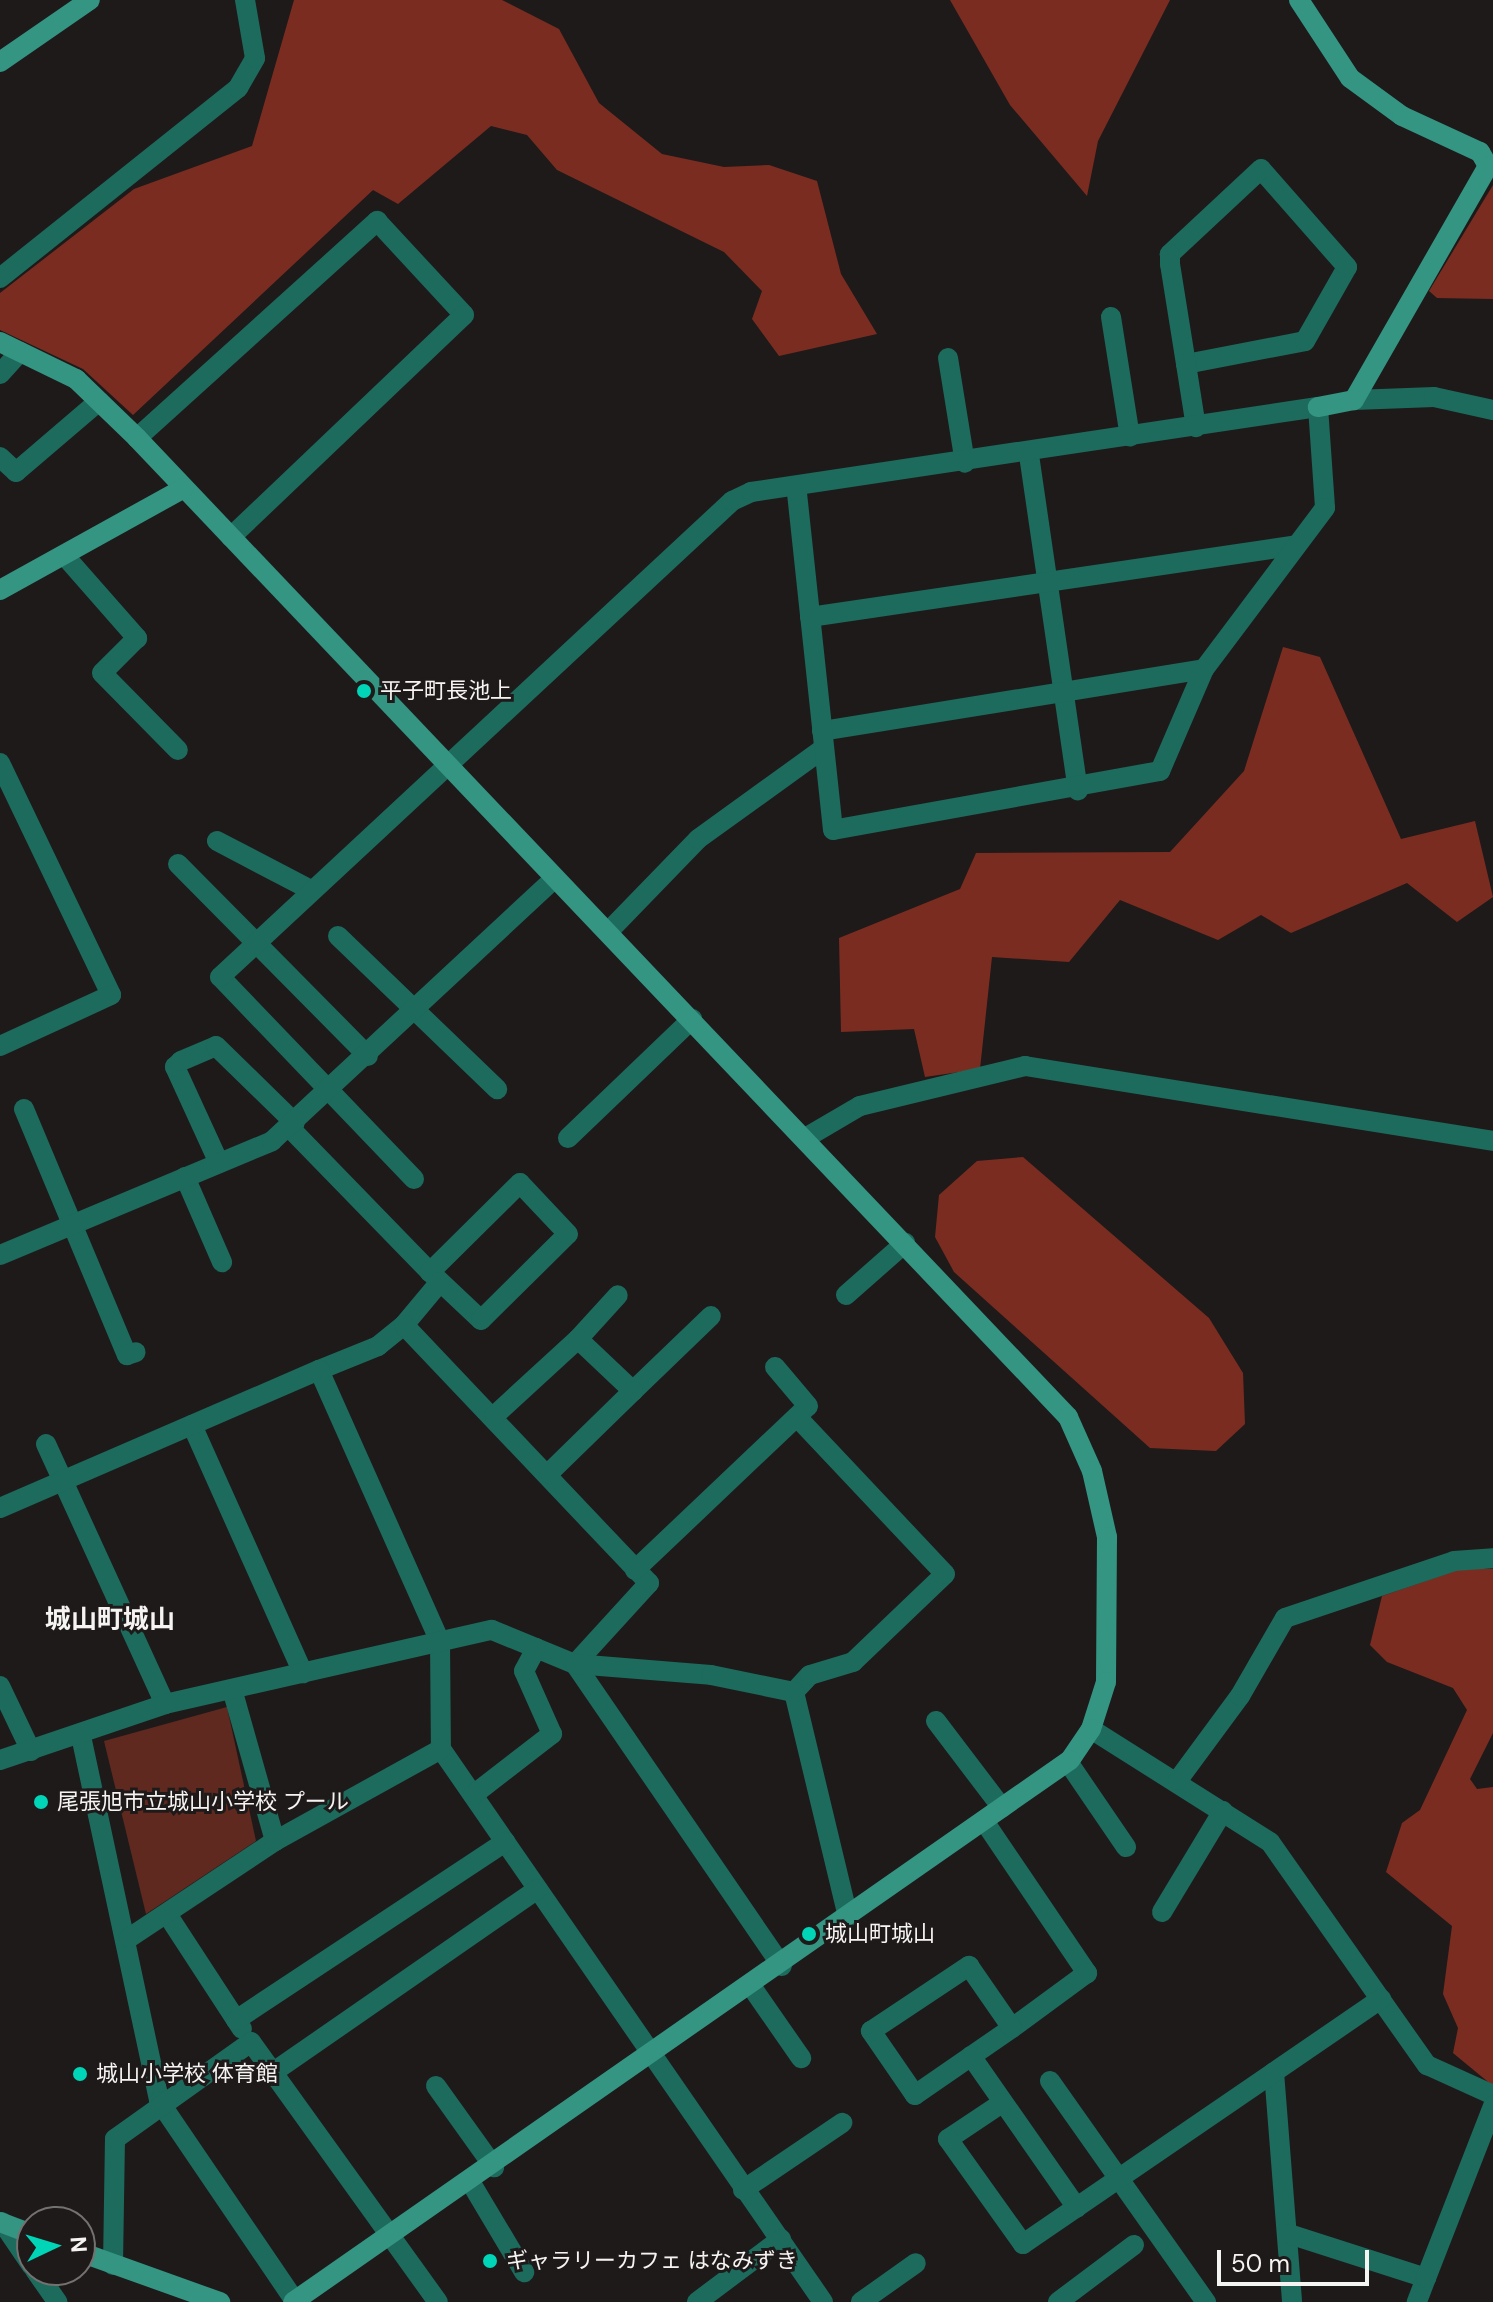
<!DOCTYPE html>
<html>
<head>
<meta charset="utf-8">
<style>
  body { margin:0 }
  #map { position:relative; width:1493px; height:2302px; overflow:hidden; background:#1e1a1a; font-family:"DM Sans","Noto Sans JP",sans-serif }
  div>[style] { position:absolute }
  .green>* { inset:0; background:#5f2920 }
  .forest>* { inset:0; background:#7b2c20 }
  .street>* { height:20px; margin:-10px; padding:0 10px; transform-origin:10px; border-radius:10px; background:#1c6b5d }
  .secondary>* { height:20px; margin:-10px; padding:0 10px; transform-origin:10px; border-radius:10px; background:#339582 }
  .dots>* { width:22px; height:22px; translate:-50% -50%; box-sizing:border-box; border:4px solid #1e1a1a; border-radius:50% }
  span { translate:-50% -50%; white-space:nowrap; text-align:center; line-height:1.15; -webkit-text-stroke:6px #1e1a1a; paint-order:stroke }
  .poi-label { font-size:22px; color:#f6f4f3 }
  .left { translate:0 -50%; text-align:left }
  .quarter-label { font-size:26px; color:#f6f4f3; font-weight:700 }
  .north { position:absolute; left:16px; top:2206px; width:80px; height:80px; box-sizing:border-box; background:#1e1a1a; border:2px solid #747171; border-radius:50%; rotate:86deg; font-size:22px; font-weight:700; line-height:32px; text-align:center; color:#f6f4f3 }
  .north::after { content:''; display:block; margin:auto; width:28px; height:36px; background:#00d5b7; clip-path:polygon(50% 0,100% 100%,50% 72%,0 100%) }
  .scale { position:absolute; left:1217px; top:2250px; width:152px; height:36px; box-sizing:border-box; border:4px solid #f6f4f3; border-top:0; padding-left:10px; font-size:24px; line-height:28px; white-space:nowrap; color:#f6f4f3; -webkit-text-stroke:6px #1e1a1a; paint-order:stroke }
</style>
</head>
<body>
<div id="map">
  <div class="green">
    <i style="clip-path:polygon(227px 1707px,256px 1841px,146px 1914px,104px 1741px)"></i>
  </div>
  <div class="forest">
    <i style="clip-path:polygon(294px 0,502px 0,559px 29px,599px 103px,662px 154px,724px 167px,769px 165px,817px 181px,841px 274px,877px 334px,779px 356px,752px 319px,762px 291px,724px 252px,557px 170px,527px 135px,491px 126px,398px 204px,373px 190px,133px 415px,83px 369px,0 330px,0 293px,134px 189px,252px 146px)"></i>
    <i style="clip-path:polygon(950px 0,1170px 0,1098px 141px,1087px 196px,1010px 105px)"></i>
    <i style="clip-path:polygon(1493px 185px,1493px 299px,1437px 298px,1429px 291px)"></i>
    <i style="clip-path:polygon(1283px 647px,1320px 657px,1401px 839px,1475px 821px,1493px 897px,1457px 922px,1407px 883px,1291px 933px,1261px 915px,1218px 940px,1120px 900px,1069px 962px,992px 957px,980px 1069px,925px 1077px,914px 1029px,841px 1032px,839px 938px,960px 889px,976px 853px,1170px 852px,1244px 771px)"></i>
    <i style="clip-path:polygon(1023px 1157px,1209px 1318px,1243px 1373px,1245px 1424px,1216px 1451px,1150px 1448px,954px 1272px,935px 1237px,939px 1195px,977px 1161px)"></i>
    <i style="clip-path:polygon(1463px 1568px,1493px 1569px,1493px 1733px,1470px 1779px,1477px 1789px,1493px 1787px,1493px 2086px,1453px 2053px,1458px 2028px,1443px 1994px,1452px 1926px,1386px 1872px,1402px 1823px,1420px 1810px,1467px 1710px,1453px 1688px,1387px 1662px,1370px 1645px,1382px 1596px)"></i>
  </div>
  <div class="street">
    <i style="left:0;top:278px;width:305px;rotate:-38.6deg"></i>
    <i style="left:238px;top:88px;width:34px;rotate:-60deg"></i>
    <i style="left:255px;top:58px;width:59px;rotate:-99.8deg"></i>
    <i style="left:1111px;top:317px;width:121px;rotate:81deg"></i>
    <i style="left:948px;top:358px;width:106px;rotate:80.8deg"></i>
    <i style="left:1186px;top:364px;width:121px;rotate:-10.9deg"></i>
    <i style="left:1305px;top:341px;width:85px;rotate:-60.4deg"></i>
    <i style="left:1347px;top:267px;width:130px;rotate:-131.3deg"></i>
    <i style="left:1261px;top:169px;width:125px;rotate:137deg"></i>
    <i style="left:1170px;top:254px;width:10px;rotate:90deg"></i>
    <i style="left:1170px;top:264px;width:101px;rotate:80.9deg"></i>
    <i style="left:1186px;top:364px;width:64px;rotate:81deg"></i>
    <i style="left:0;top:374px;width:30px;rotate:-48deg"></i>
    <i style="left:1354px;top:400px;width:80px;rotate:-2.1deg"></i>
    <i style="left:1434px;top:397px;width:60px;rotate:12.4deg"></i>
    <i style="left:137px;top:438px;width:324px;rotate:-42.1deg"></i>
    <i style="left:377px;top:221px;width:128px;rotate:47.2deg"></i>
    <i style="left:464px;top:315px;width:322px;rotate:136.4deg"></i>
    <i style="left:1029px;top:455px;width:339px;rotate:81.7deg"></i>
    <i style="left:0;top:457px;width:22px;rotate:43deg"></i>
    <i style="left:16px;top:472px;width:109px;rotate:-40.5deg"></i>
    <i style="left:64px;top:555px;width:111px;rotate:48.7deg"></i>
    <i style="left:137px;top:638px;width:49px;rotate:135deg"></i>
    <i style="left:102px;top:673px;width:108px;rotate:45.4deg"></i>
    <i style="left:810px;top:617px;width:487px;rotate:-8.4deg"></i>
    <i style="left:822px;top:731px;width:387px;rotate:-9.2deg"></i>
    <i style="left:0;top:763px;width:257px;rotate:64.4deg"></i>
    <i style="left:111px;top:995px;width:122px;rotate:155.3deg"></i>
    <i style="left:217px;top:841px;width:104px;rotate:27.6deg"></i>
    <i style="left:178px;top:864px;width:270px;rotate:45.3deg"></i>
    <i style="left:608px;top:932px;width:129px;rotate:-45.9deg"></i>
    <i style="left:698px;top:839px;width:154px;rotate:-35.8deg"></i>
    <i style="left:338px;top:936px;width:221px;rotate:43.9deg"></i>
    <i style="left:24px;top:1109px;width:267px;rotate:67.3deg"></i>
    <i style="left:127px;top:1355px;width:9px;rotate:-18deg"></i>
    <i style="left:290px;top:1128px;width:201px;rotate:45.8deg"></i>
    <i style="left:430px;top:1272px;width:70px;rotate:43.3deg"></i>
    <i style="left:481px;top:1320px;width:122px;rotate:-44.7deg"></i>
    <i style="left:568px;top:1234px;width:70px;rotate:-133.3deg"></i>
    <i style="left:520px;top:1183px;width:127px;rotate:135.3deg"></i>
    <i style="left:807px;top:1137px;width:61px;rotate:-30.3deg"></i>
    <i style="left:860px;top:1106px;width:170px;rotate:-13.6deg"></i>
    <i style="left:1025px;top:1066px;width:474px;rotate:9.1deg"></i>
    <i style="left:568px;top:1138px;width:172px;rotate:-43.8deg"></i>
    <i style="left:219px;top:1163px;width:106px;rotate:-114.6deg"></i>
    <i style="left:175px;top:1067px;width:8px;rotate:-45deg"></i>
    <i style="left:181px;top:1061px;width:38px;rotate:-23deg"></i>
    <i style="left:216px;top:1046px;width:110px;rotate:44.3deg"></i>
    <i style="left:185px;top:1177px;width:93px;rotate:66.5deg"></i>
    <i style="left:414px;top:1179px;width:280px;rotate:-133.8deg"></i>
    <i style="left:220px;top:977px;width:699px;rotate:-42.91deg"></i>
    <i style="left:732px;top:501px;width:21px;rotate:-25deg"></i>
    <i style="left:751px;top:492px;width:573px;rotate:-8.53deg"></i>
    <i style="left:1318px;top:407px;width:101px;rotate:86deg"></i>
    <i style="left:1325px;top:508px;width:201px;rotate:126.9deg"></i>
    <i style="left:1204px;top:669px;width:111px;rotate:113.3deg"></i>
    <i style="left:1160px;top:771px;width:332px;rotate:169.8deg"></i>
    <i style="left:833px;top:830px;width:346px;rotate:-96.1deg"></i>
    <i style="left:0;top:1255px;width:295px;rotate:-22.7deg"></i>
    <i style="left:272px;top:1141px;width:386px;rotate:-42.9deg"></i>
    <i style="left:846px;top:1295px;width:79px;rotate:-41.4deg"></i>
    <i style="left:404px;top:1325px;width:56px;rotate:-50.1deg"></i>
    <i style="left:578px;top:1339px;width:59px;rotate:-47.7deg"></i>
    <i style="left:319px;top:1370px;width:64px;rotate:-22.1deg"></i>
    <i style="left:378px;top:1346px;width:33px;rotate:-39deg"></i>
    <i style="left:404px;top:1325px;width:356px;rotate:46.5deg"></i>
    <i style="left:649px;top:1583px;width:110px;rotate:132.4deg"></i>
    <i style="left:633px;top:1391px;width:108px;rotate:-43.9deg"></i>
    <i style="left:494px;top:1416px;width:114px;rotate:-42.5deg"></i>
    <i style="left:578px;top:1339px;width:76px;rotate:43.4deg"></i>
    <i style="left:633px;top:1391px;width:119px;rotate:135.7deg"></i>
    <i style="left:192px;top:1425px;width:272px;rotate:65.9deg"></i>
    <i style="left:46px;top:1444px;width:286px;rotate:65.4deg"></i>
    <i style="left:0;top:1508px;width:348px;rotate:-23.4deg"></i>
    <i style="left:319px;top:1370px;width:298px;rotate:66deg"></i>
    <i style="left:440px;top:1642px;width:107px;rotate:89.5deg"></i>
    <i style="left:441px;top:1749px;width:672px;rotate:55.36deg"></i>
    <i style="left:635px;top:1570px;width:238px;rotate:-43.5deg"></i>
    <i style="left:808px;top:1406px;width:51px;rotate:-130.2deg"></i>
    <i style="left:575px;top:1664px;width:366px;rotate:55.6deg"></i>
    <i style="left:0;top:1686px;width:72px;rotate:64.5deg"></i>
    <i style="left:232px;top:1689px;width:158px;rotate:74.2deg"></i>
    <i style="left:794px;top:1692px;width:23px;rotate:-47deg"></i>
    <i style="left:810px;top:1675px;width:45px;rotate:-16.8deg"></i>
    <i style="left:853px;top:1662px;width:127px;rotate:-43.7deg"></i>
    <i style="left:945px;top:1574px;width:216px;rotate:-133.3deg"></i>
    <i style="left:794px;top:1692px;width:231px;rotate:76.5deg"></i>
    <i style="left:936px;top:1721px;width:109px;rotate:52.8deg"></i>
    <i style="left:1091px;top:1729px;width:212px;rotate:32.3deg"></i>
    <i style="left:1270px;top:1842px;width:273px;rotate:54.9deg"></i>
    <i style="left:1427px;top:2065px;width:72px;rotate:24.4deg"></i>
    <i style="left:81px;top:1736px;width:373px;rotate:77.9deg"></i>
    <i style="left:159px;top:2101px;width:242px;rotate:55.8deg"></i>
    <i style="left:0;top:1760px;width:174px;rotate:-18.7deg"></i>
    <i style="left:165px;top:1704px;width:335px;rotate:-12.8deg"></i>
    <i style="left:492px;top:1630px;width:90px;rotate:22.3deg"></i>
    <i style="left:575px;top:1664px;width:136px;rotate:4.6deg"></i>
    <i style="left:711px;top:1675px;width:85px;rotate:11.6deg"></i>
    <i style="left:1068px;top:1762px;width:103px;rotate:55.7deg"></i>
    <i style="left:1178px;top:1780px;width:104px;rotate:-53.6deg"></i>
    <i style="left:1240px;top:1696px;width:90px;rotate:-60deg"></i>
    <i style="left:1285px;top:1618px;width:178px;rotate:-18.6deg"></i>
    <i style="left:1454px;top:1561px;width:39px;rotate:-4deg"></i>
    <i style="left:473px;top:1795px;width:100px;rotate:-37.7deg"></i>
    <i style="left:552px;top:1734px;width:69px;rotate:-114deg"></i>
    <i style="left:524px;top:1671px;width:26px;rotate:-62deg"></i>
    <i style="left:984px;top:1821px;width:184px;rotate:55.9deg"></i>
    <i style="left:1087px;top:1973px;width:93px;rotate:143.7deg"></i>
    <i style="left:1012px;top:2028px;width:118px;rotate:145.4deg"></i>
    <i style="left:915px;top:2095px;width:78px;rotate:-124.5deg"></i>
    <i style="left:871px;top:2031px;width:118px;rotate:-33.6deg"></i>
    <i style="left:969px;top:1966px;width:75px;rotate:55.3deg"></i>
    <i style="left:1162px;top:1912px;width:118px;rotate:-58.9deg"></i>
    <i style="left:167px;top:1914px;width:137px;rotate:56.9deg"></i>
    <i style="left:129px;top:1938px;width:175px;rotate:-33.6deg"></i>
    <i style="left:275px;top:1841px;width:190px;rotate:-29deg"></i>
    <i style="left:751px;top:1986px;width:88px;rotate:55.2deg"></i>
    <i style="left:236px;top:2020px;width:323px;rotate:-33.5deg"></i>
    <i style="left:971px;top:2056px;width:185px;rotate:55.1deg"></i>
    <i style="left:1274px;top:2072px;width:231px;rotate:85.5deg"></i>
    <i style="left:272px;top:2073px;width:323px;rotate:-34.7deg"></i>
    <i style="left:1050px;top:2081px;width:271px;rotate:54.8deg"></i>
    <i style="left:436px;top:2086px;width:100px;rotate:54.4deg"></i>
    <i style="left:1002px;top:2103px;width:65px;rotate:146.3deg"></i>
    <i style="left:948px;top:2139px;width:129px;rotate:54.5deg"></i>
    <i style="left:1023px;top:2244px;width:434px;rotate:-34.4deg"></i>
    <i style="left:471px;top:2183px;width:104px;rotate:59.2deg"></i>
    <i style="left:743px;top:2190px;width:120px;rotate:-34.1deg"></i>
    <i style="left:2px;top:2222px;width:53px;rotate:55.7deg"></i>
    <i style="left:1289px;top:2234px;width:144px;rotate:17.8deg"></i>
    <i style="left:1426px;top:2278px;width:26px;rotate:111deg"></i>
    <i style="left:113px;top:2265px;width:126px;rotate:-89.1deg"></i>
    <i style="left:115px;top:2139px;width:167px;rotate:-35.5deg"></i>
    <i style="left:251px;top:2042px;width:320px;rotate:54.3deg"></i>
    <i style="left:35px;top:2270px;width:39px;rotate:55deg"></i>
    <i style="left:1426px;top:2278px;width:185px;rotate:-68.7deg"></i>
    <i style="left:697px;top:2302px;width:105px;rotate:-36.9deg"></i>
    <i style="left:861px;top:2302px;width:67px;rotate:-35.3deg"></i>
    <i style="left:1058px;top:2302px;width:95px;rotate:-36.9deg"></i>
  </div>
  <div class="secondary">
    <i style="left:1299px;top:0;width:93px;rotate:56.8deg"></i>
    <i style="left:1350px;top:78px;width:64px;rotate:36.2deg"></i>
    <i style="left:1402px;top:116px;width:86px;rotate:24.8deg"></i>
    <i style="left:1480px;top:152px;width:16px;rotate:60deg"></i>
    <i style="left:1488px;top:166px;width:270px;rotate:119.8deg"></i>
    <i style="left:1354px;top:400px;width:37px;rotate:169deg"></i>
    <i style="left:0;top:62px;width:109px;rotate:-34.6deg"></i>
    <i style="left:0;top:342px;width:85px;rotate:26deg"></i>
    <i style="left:76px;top:379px;width:85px;rotate:44deg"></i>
    <i style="left:137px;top:438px;width:1351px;rotate:46.44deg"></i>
    <i style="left:1068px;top:1417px;width:59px;rotate:66deg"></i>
    <i style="left:1092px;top:1471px;width:68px;rotate:77.2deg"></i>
    <i style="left:1107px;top:1537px;width:145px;rotate:90.4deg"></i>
    <i style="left:1106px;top:1682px;width:49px;rotate:107.7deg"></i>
    <i style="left:1091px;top:1729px;width:37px;rotate:124deg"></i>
    <i style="left:1070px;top:1760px;width:947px;rotate:145.1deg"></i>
    <i style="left:0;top:590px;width:210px;rotate:-29deg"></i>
    <i style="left:0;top:2222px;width:34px;rotate:21deg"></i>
    <i style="left:80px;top:2252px;width:149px;rotate:19.7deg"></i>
  </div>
  <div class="dots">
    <i style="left:364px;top:691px;background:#00d5b7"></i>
    <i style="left:41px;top:1802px;background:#00d5b7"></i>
    <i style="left:809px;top:1934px;background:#00d5b7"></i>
    <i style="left:80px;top:2074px;background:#00d5b7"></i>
    <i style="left:490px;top:2261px;background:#00d5b7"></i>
  </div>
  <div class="poi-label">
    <span class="left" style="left:380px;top:691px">平子町長池上</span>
    <span class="left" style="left:57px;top:1802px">尾張旭市立城山小学校 プール</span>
    <span class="left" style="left:825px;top:1934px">城山町城山</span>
    <span class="left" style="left:96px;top:2074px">城山小学校 体育館</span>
    <span class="left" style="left:506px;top:2261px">ギャラリーカフェ はなみずき</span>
  </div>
  <div class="quarter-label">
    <span style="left:110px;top:1620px">城山町城山</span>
  </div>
  <div class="north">N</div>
  <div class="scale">50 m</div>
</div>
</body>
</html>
